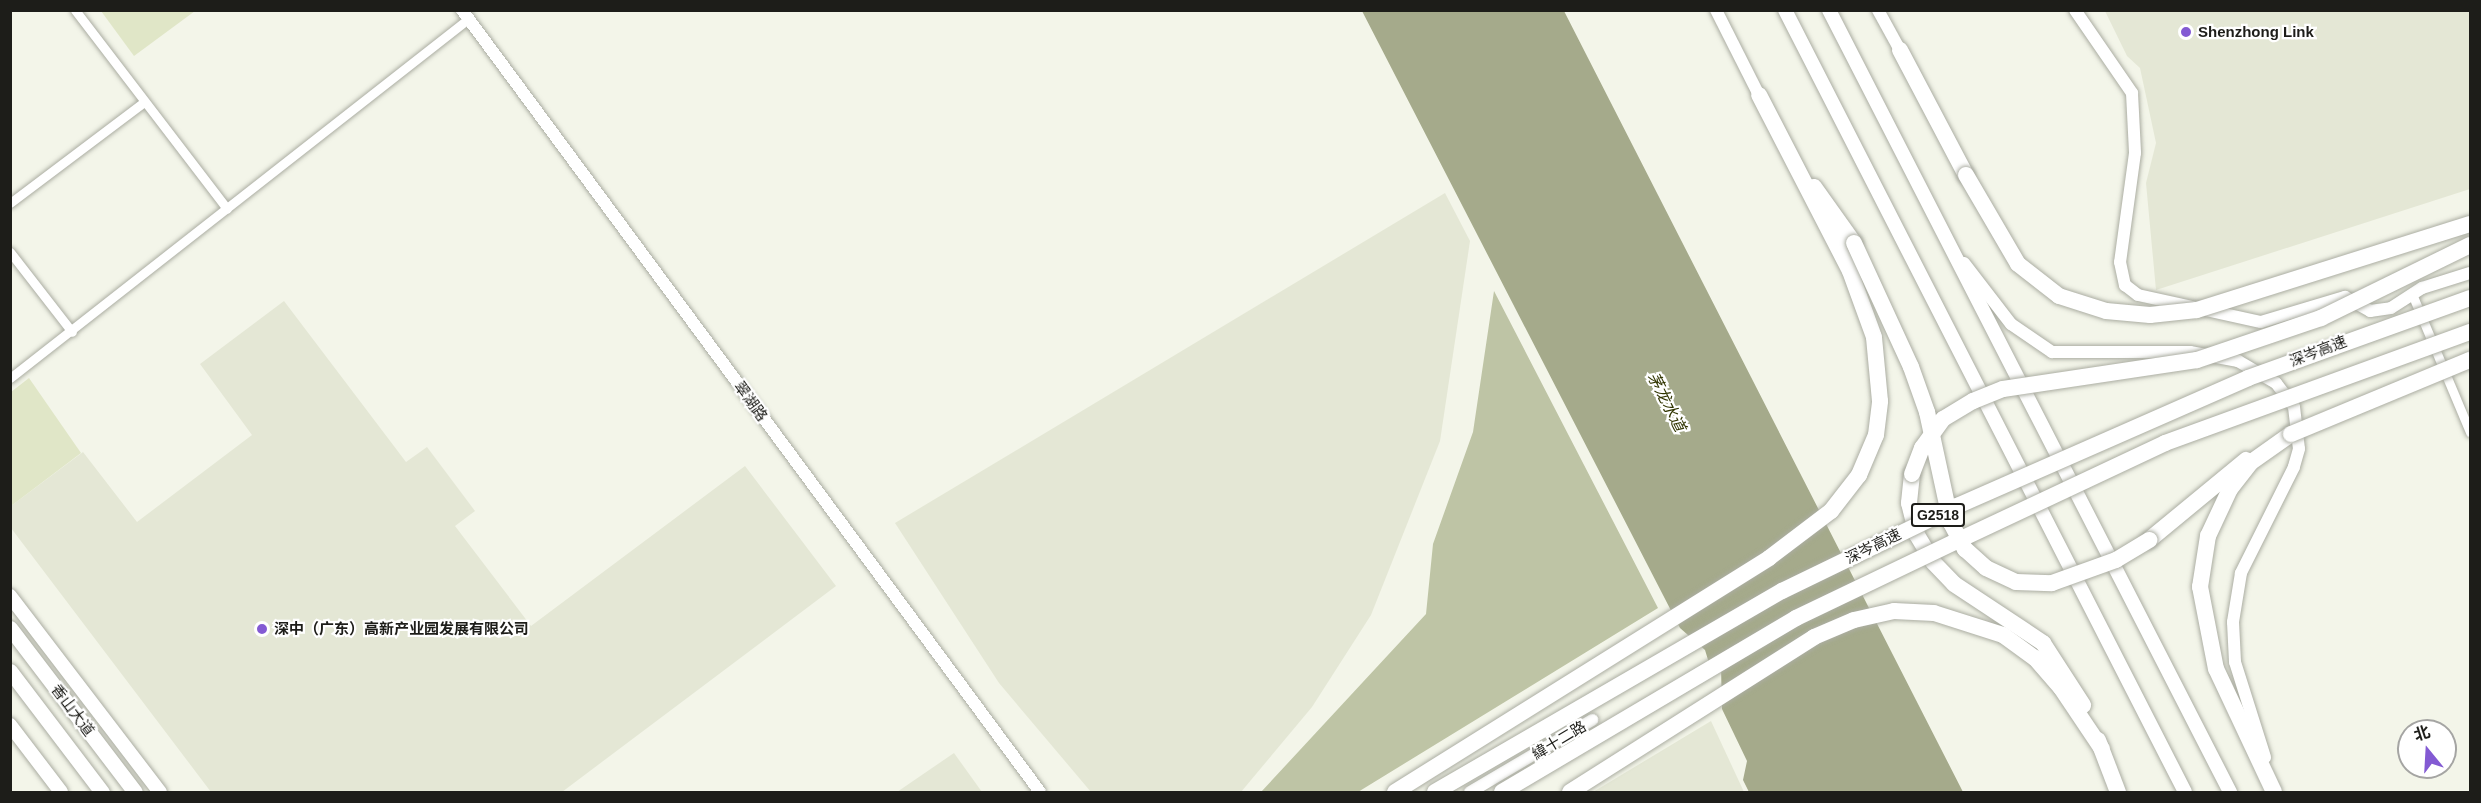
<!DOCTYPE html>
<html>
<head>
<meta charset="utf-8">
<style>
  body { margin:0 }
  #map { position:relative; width:2481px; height:803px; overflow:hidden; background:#f3f5e9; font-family:Helvetica,"Noto Sans SC",sans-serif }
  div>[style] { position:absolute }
  .built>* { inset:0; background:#e4e7d5 }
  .green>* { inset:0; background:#e0e6c7 }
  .forest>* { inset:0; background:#bec4a5 }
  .water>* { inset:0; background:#a5aa8b }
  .roads { filter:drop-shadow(0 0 2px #abada2) drop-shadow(0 0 2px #abada2) }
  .minor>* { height:9px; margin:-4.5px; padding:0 4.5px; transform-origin:4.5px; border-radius:4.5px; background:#fff }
  .tertiary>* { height:12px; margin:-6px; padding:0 6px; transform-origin:6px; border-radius:6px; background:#fff }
  .secondary>* { height:14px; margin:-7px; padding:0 7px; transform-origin:7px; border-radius:7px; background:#fff }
  .trunk>* { height:15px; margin:-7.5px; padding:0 7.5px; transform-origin:7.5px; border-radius:7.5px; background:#fff }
  .motorway>* { height:16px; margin:-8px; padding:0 8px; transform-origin:8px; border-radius:8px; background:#fff }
  .bridges { filter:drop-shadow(0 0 2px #abada2) drop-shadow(0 0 2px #abada2) }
  .motorway-bridge>* { height:16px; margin:-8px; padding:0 8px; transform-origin:8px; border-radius:8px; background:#fff }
  .dots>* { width:16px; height:16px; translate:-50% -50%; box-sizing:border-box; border:3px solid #fff; border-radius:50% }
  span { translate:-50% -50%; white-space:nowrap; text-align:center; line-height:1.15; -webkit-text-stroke:4.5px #fff; paint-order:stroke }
  .shield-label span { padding:2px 4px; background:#fff; border:2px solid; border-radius:4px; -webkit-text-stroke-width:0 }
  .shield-label { font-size:14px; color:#1d1d19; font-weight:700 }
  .poi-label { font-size:15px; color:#1d1d19; font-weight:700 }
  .left { translate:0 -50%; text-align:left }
  .street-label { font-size:15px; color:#1d1d19 }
  .water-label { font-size:16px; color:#313500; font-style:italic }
  .frame { position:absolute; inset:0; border:12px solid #1d1d19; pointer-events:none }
  .north { position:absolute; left:2397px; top:719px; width:60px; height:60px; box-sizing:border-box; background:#fff; border:2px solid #a5a5a3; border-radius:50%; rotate:342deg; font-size:16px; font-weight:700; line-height:24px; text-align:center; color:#1d1d19 }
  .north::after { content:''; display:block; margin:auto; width:21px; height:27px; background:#835ad3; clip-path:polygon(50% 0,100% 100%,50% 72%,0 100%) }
</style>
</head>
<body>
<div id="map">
  <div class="built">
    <i style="clip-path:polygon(2105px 11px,2470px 11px,2470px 189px,2156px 290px,2146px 183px,2156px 143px,2140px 68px,2127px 56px)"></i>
    <i style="clip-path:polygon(1445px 193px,1470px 241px,1440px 441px,1371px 615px,1312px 707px,1241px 792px,1091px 792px,999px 683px,895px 523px)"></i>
    <i style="clip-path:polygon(284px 301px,406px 462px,427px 447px,475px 511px,455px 526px,531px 626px,745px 466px,836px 586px,562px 792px,211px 792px,11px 528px,11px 506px,83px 452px,137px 522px,252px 435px,200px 364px)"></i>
    <i style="clip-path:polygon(1711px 721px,1744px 792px,1593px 792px)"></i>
    <i style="clip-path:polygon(954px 753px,982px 792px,897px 792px)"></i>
  </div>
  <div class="green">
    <i style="clip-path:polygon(101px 11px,195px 11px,134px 56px)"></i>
    <i style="clip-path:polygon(29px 378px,81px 453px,11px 506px,11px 392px)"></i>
  </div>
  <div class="forest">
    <i style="clip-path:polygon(1494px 291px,1658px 608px,1358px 792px,1261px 792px,1426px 614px,1433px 544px,1473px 432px)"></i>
  </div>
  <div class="water">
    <i style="clip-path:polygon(1362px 11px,1564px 11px,1963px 792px,1749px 792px,1743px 780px,1747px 761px,1722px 709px,1721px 667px,1709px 663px,1705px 650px,1680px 628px)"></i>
  </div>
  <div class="roads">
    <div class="minor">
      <i style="left:75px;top:10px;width:250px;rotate:52.6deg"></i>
      <i style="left:10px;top:203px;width:168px;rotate:-37deg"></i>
      <i style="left:10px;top:252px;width:101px;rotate:52.2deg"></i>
      <i style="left:2412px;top:294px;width:150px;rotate:67.2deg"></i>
      <i style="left:10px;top:378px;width:582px;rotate:-38.09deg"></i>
    </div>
    <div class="tertiary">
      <i style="left:462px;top:10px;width:972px;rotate:53.53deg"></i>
      <i style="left:1716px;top:10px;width:95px;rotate:63.2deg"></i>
      <i style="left:1878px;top:10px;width:46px;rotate:61.2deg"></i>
      <i style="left:2075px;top:10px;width:101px;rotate:55.5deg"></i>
      <i style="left:2132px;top:93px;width:60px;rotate:87.1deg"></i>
      <i style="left:2135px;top:153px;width:110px;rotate:97.8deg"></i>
      <i style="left:2120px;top:262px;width:24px;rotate:78deg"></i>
      <i style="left:2125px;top:285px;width:16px;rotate:38deg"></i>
      <i style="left:2138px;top:295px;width:126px;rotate:12.4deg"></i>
      <i style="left:2261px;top:322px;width:88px;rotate:-16.6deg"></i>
      <i style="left:2345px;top:297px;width:29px;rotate:29deg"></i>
      <i style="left:2370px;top:311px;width:21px;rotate:-8deg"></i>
      <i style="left:2391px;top:308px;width:37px;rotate:-33deg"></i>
      <i style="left:2422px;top:288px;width:50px;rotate:-17.4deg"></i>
      <i style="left:1964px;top:263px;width:77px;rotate:52.4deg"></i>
      <i style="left:2011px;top:324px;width:50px;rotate:34.3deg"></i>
      <i style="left:2052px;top:352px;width:138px"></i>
      <i style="left:2190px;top:352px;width:49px;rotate:10.6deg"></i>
      <i style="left:2238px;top:361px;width:44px;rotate:30.1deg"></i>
      <i style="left:2276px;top:383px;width:30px;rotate:53deg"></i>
      <i style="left:2294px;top:407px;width:42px;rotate:83.2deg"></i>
      <i style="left:2299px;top:449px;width:19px;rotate:106deg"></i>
      <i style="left:2294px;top:467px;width:119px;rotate:116.6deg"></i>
      <i style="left:2241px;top:573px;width:50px;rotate:99.3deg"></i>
      <i style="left:2233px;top:622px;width:40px;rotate:87.1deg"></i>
      <i style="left:2235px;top:662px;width:100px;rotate:72.5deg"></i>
      <i style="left:1470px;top:792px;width:142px;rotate:-30.5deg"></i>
    </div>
    <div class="secondary">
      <i style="left:1785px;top:10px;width:878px;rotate:62.91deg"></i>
      <i style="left:1829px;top:10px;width:879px;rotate:62.85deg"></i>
      <i style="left:10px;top:596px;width:247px;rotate:52.6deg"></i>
      <i style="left:10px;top:725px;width:84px;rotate:52.7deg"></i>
    </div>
    <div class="trunk">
      <i style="left:10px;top:628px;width:206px;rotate:52.7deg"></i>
      <i style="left:10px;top:671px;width:152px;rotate:52.8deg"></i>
    </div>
    <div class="motorway">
      <i style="left:1900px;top:50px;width:141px;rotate:62.2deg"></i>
      <i style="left:1814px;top:187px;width:69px;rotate:54.5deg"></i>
      <i style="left:1912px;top:474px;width:29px;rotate:96deg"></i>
      <i style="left:1909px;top:503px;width:33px;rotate:76deg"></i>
      <i style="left:1917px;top:535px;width:31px;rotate:59deg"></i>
      <i style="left:1933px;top:562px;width:30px;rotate:46deg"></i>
      <i style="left:1954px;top:584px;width:107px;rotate:33.5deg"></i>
      <i style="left:2043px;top:643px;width:74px;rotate:57.2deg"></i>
      <i style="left:2149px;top:540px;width:126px;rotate:-39.5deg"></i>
      <i style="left:2098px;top:740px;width:56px;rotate:69deg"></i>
      <i style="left:1395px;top:792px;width:441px;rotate:-32deg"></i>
      <i style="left:1769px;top:558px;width:78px;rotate:-37.2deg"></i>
      <i style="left:1831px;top:511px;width:46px;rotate:-52.1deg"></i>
      <i style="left:1859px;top:475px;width:43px;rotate:-67deg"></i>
      <i style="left:1876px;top:435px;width:34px;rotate:-83deg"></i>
      <i style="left:1880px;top:401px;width:64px;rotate:-95.4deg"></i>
      <i style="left:1874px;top:337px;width:70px;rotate:-110deg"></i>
      <i style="left:1850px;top:271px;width:198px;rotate:-117.3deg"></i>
      <i style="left:1570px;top:792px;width:289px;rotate:-32.4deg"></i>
      <i style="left:1814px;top:637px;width:43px;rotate:-23deg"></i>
      <i style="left:1854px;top:620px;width:41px;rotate:-12.7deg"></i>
      <i style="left:1894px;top:611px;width:40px;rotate:2.9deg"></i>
      <i style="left:1934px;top:613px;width:72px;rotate:17.7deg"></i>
      <i style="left:2003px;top:635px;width:39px;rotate:36deg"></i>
      <i style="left:2035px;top:658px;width:40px;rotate:49deg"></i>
      <i style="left:2061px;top:688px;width:73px;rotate:56.1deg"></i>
      <i style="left:2274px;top:792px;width:136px;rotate:-115.2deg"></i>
      <i style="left:2216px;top:669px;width:84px;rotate:-101deg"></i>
      <i style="left:2200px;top:587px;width:52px;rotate:-81.1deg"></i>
      <i style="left:2208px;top:536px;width:52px;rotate:-64.9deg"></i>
      <i style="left:2230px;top:489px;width:33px;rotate:-52deg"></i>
      <i style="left:2250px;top:463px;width:50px;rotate:-35.3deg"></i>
    </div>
  </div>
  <div class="bridges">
    <div class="motorway-bridge">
      <i style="left:1966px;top:175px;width:103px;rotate:59.7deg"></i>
      <i style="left:2018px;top:264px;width:52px;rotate:38deg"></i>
      <i style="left:2059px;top:296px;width:49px;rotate:17.7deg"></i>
      <i style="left:2106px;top:311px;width:44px;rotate:5.2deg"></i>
      <i style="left:2150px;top:315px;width:47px;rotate:-6.1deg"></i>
      <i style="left:2197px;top:310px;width:286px;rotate:-17.5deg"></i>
      <i style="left:1854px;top:243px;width:136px;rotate:65.3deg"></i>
      <i style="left:1911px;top:367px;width:48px;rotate:70.4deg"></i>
      <i style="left:1927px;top:412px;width:114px;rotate:77.8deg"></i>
      <i style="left:1951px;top:523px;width:30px;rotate:62deg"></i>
      <i style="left:1965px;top:549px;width:28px;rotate:42deg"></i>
      <i style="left:1986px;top:568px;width:33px;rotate:25deg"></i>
      <i style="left:2016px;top:582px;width:36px;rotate:2deg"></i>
      <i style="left:2052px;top:583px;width:68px;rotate:-19.8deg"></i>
      <i style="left:2116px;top:560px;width:39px;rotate:-31deg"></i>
      <i style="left:2291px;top:434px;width:194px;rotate:-22.5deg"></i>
      <i style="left:1912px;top:474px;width:28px;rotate:-69deg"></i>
      <i style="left:1922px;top:448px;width:36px;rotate:-54deg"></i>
      <i style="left:1943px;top:419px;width:35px;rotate:-31deg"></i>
      <i style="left:1973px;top:401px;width:32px;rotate:-22deg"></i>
      <i style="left:2003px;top:389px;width:196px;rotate:-8.5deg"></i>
      <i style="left:2197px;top:360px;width:131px;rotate:-18.7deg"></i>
      <i style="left:2321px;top:318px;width:166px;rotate:-26.1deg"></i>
      <i style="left:1435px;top:792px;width:401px;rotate:-30.1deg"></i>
      <i style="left:1782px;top:591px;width:195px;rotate:-25.9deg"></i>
      <i style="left:1957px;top:506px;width:318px;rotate:-23.7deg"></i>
      <i style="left:2248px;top:378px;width:236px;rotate:-19.8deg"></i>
      <i style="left:1502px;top:792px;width:342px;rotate:-30.6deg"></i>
      <i style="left:1796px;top:618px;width:181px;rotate:-25.6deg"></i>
      <i style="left:1959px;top:540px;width:228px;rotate:-25.2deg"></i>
      <i style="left:2165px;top:443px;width:325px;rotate:-20deg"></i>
    </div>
  </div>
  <div class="dots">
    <i style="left:2186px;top:32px;background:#835ad3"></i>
    <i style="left:262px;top:629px;background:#835ad3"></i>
  </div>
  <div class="shield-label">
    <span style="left:1938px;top:515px">G2518</span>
  </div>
  <div class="poi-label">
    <span class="left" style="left:2198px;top:32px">Shenzhong Link</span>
    <span class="left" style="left:274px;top:629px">深中（广东）高新产业园发展有限公司</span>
  </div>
  <div class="street-label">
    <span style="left:2318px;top:351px;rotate:-21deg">深岑高速</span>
    <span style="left:751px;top:401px;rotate:54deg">翠湖路</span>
    <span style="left:1873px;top:546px;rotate:-26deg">深岑高速</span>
    <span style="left:73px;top:710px;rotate:53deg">香山大道</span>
    <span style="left:1559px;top:740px;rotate:-31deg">緯十二路</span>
  </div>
  <div class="water-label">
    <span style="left:1666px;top:402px;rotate:63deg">茅龙水道</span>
  </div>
  <div class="frame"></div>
  <div class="north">北</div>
</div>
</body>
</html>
